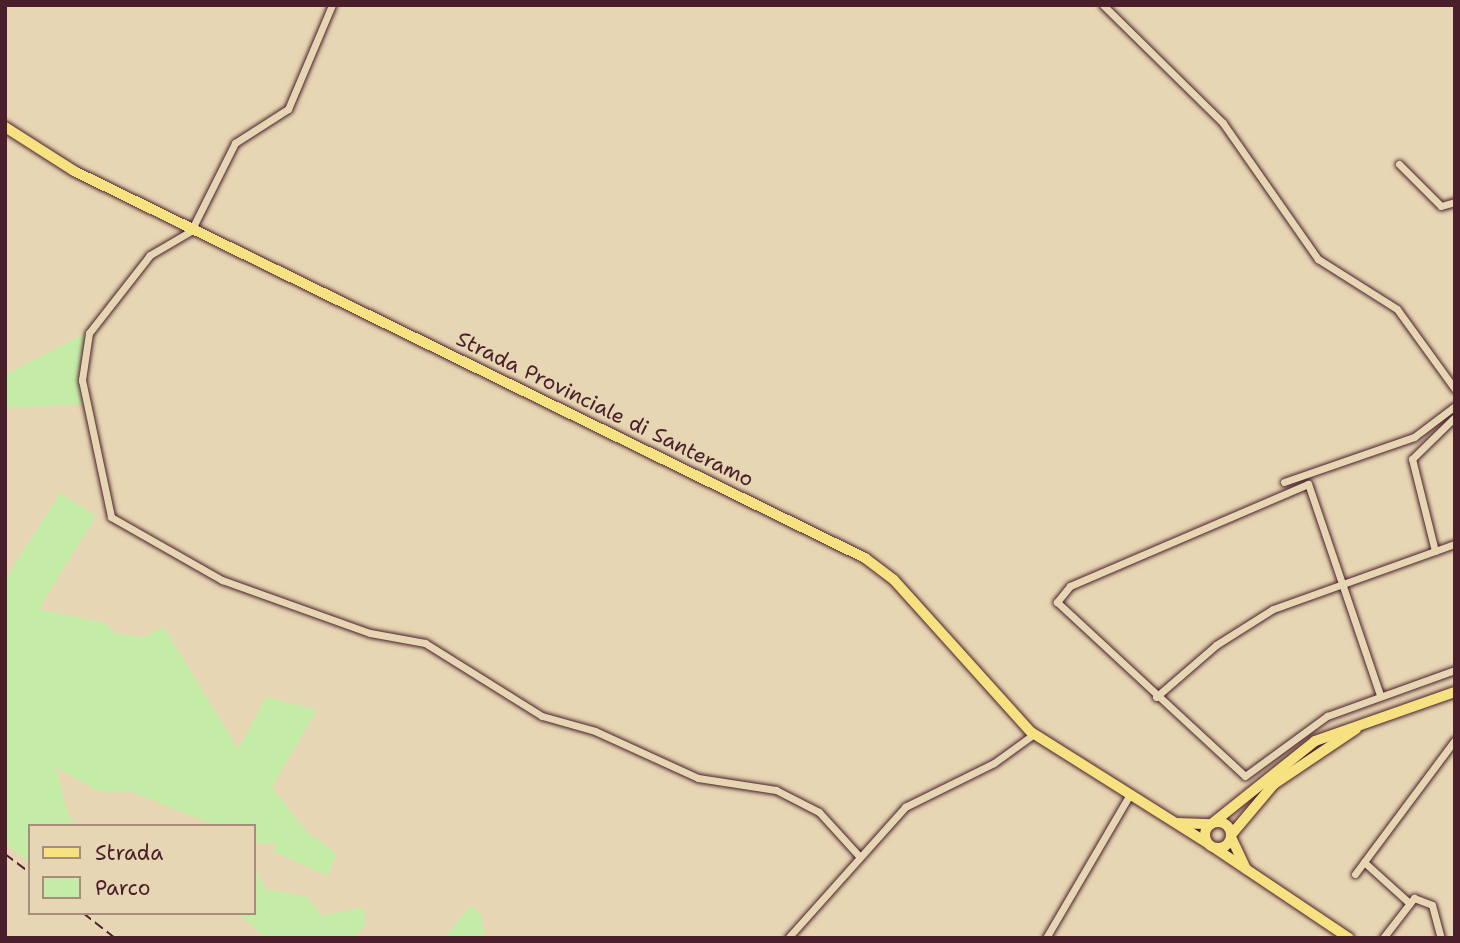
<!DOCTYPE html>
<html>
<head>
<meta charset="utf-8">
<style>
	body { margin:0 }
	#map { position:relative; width:1460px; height:943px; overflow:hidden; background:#e7d6b3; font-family:"Shantell Sans",sans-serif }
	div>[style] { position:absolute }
	.green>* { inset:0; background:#c4eca7 }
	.roads { filter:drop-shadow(0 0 2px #4a1f2b) drop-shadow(0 0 2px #4a1f2b) }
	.minor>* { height:7px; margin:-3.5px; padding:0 3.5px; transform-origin:3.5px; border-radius:3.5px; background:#e7d6b3 }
	.major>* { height:10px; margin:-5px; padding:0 5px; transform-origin:5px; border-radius:5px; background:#f7e281 }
	.major>.ring { margin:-5px; padding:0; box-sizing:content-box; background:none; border:10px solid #f7e281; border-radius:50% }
	.rail>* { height:2px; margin-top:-1px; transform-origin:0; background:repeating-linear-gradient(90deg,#4a1f2b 0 10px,transparent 0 15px) }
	span { translate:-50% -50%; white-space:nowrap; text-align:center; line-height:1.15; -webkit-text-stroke:5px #e7d6b3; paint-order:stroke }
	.street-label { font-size:21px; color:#4a1f2b }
	.frame { position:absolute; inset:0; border:7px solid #4a1f2b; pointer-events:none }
	.legend { position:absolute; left:28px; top:824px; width:228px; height:91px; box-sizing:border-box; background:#e7d6b3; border:2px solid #a88d7d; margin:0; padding:9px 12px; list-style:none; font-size:21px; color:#4a1f2b }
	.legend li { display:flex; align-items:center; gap:14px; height:35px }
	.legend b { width:35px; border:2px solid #a88d7d }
</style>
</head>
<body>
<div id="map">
	<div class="green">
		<i style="clip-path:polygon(86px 333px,78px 373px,84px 404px,5px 408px,5px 375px)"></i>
		<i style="clip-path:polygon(60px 493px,96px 516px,39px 609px,105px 623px,115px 633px,143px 637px,164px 627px,238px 749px,266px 697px,317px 710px,272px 787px,307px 832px,337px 854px,328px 876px,274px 852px,276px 844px,254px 843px,254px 826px,217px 826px,132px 792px,99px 792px,56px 767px,69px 817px,77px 826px,30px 826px,30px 862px,5px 844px,5px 580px)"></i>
		<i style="clip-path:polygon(254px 865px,265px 889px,306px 896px,322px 916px,363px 907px,366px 925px,353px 938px,263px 936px,237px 913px,254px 913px)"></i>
		<i style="clip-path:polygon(471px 905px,481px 915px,485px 938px,444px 938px)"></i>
	</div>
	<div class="roads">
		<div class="minor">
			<i style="left:332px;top:5px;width:113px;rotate:112.9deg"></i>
			<i style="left:288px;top:109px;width:63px;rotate:147.3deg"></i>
			<i style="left:235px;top:143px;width:98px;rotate:116.6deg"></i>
			<i style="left:191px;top:231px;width:48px;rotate:149.7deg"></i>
			<i style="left:150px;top:255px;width:99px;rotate:128deg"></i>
			<i style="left:89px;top:333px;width:48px;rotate:98.5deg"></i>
			<i style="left:82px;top:380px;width:140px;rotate:78deg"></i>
			<i style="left:111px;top:517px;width:128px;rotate:29.6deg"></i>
			<i style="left:222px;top:580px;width:157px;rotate:19.7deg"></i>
			<i style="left:370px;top:633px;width:56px;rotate:10.3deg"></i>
			<i style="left:425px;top:643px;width:138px;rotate:32deg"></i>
			<i style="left:542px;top:716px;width:55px;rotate:15.8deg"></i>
			<i style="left:595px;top:731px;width:113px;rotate:24.5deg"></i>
			<i style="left:698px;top:778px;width:79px;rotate:8.7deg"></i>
			<i style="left:776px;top:790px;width:48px;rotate:27.1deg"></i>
			<i style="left:819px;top:812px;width:59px;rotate:47.7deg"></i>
			<i style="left:1103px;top:5px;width:168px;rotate:44.5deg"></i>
			<i style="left:1223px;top:123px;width:166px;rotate:55.1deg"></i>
			<i style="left:1318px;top:259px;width:93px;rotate:32.3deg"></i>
			<i style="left:1397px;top:309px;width:99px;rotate:54.1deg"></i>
			<i style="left:1399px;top:164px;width:59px;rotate:45deg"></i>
			<i style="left:1441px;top:206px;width:15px;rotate:-16deg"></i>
			<i style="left:1284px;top:482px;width:138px;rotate:-19.1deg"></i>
			<i style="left:1414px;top:437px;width:51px;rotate:-37.1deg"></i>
			<i style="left:1435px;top:551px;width:95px;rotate:-104deg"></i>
			<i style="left:1412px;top:459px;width:60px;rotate:-44.3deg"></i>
			<i style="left:1380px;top:695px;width:223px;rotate:-108.8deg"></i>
			<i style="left:1308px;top:484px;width:259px;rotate:156.8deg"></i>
			<i style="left:1070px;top:586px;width:21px;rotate:129deg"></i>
			<i style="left:1057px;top:602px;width:256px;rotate:42.8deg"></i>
			<i style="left:1245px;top:776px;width:102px;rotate:-36.2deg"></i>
			<i style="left:1327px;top:716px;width:136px;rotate:-19.8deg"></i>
			<i style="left:1156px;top:697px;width:79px;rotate:-40.9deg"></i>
			<i style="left:1216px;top:645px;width:67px;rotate:-32.3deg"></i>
			<i style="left:1273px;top:609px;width:193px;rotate:-19.7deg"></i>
			<i style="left:1364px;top:862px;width:58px;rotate:42.2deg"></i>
			<i style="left:1355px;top:874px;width:167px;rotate:-53.3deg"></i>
			<i style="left:788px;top:938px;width:176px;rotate:-48.2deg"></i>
			<i style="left:905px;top:807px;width:99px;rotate:-26.3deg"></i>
			<i style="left:994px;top:763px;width:49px;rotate:-35.9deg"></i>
			<i style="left:1046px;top:938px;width:164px;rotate:-59.7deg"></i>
			<i style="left:1383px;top:938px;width:51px;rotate:-52.2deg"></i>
			<i style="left:1414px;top:898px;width:19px;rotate:21deg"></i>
			<i style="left:1432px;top:905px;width:34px;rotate:75deg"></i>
		</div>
		<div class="major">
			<i style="left:5px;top:127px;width:82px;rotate:32.5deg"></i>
			<i style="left:74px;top:171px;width:881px;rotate:26.07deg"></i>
			<i style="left:865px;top:558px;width:36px;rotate:37deg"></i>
			<i style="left:894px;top:580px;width:205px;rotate:48deg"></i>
			<i style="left:1031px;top:732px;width:208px;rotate:32.2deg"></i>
			<i class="ring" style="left:1205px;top:822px;width:16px;height:16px"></i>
			<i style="left:1214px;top:822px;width:129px;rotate:-38.7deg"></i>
			<i style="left:1315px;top:741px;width:148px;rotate:-19.3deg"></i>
			<i style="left:1177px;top:823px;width:34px;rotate:2deg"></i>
			<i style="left:1231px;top:835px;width:67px;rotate:-49.9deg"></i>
			<i style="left:1274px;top:784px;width:99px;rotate:-33.9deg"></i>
			<i style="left:1231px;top:837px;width:35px;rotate:65deg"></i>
			<i style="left:1216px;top:849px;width:160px;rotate:33.8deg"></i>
		</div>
	</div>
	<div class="rail">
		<i style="left:5px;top:854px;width:31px;rotate:37deg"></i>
		<i style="left:83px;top:913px;width:41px;rotate:38deg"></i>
	</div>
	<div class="street-label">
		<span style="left:605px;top:409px;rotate:26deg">Strada Provinciale di Santeramo</span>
	</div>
	<div class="frame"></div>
	<ul class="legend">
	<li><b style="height:9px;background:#f7e281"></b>Strada</li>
	<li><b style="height:19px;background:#c4eca7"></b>Parco</li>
	</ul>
</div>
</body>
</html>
